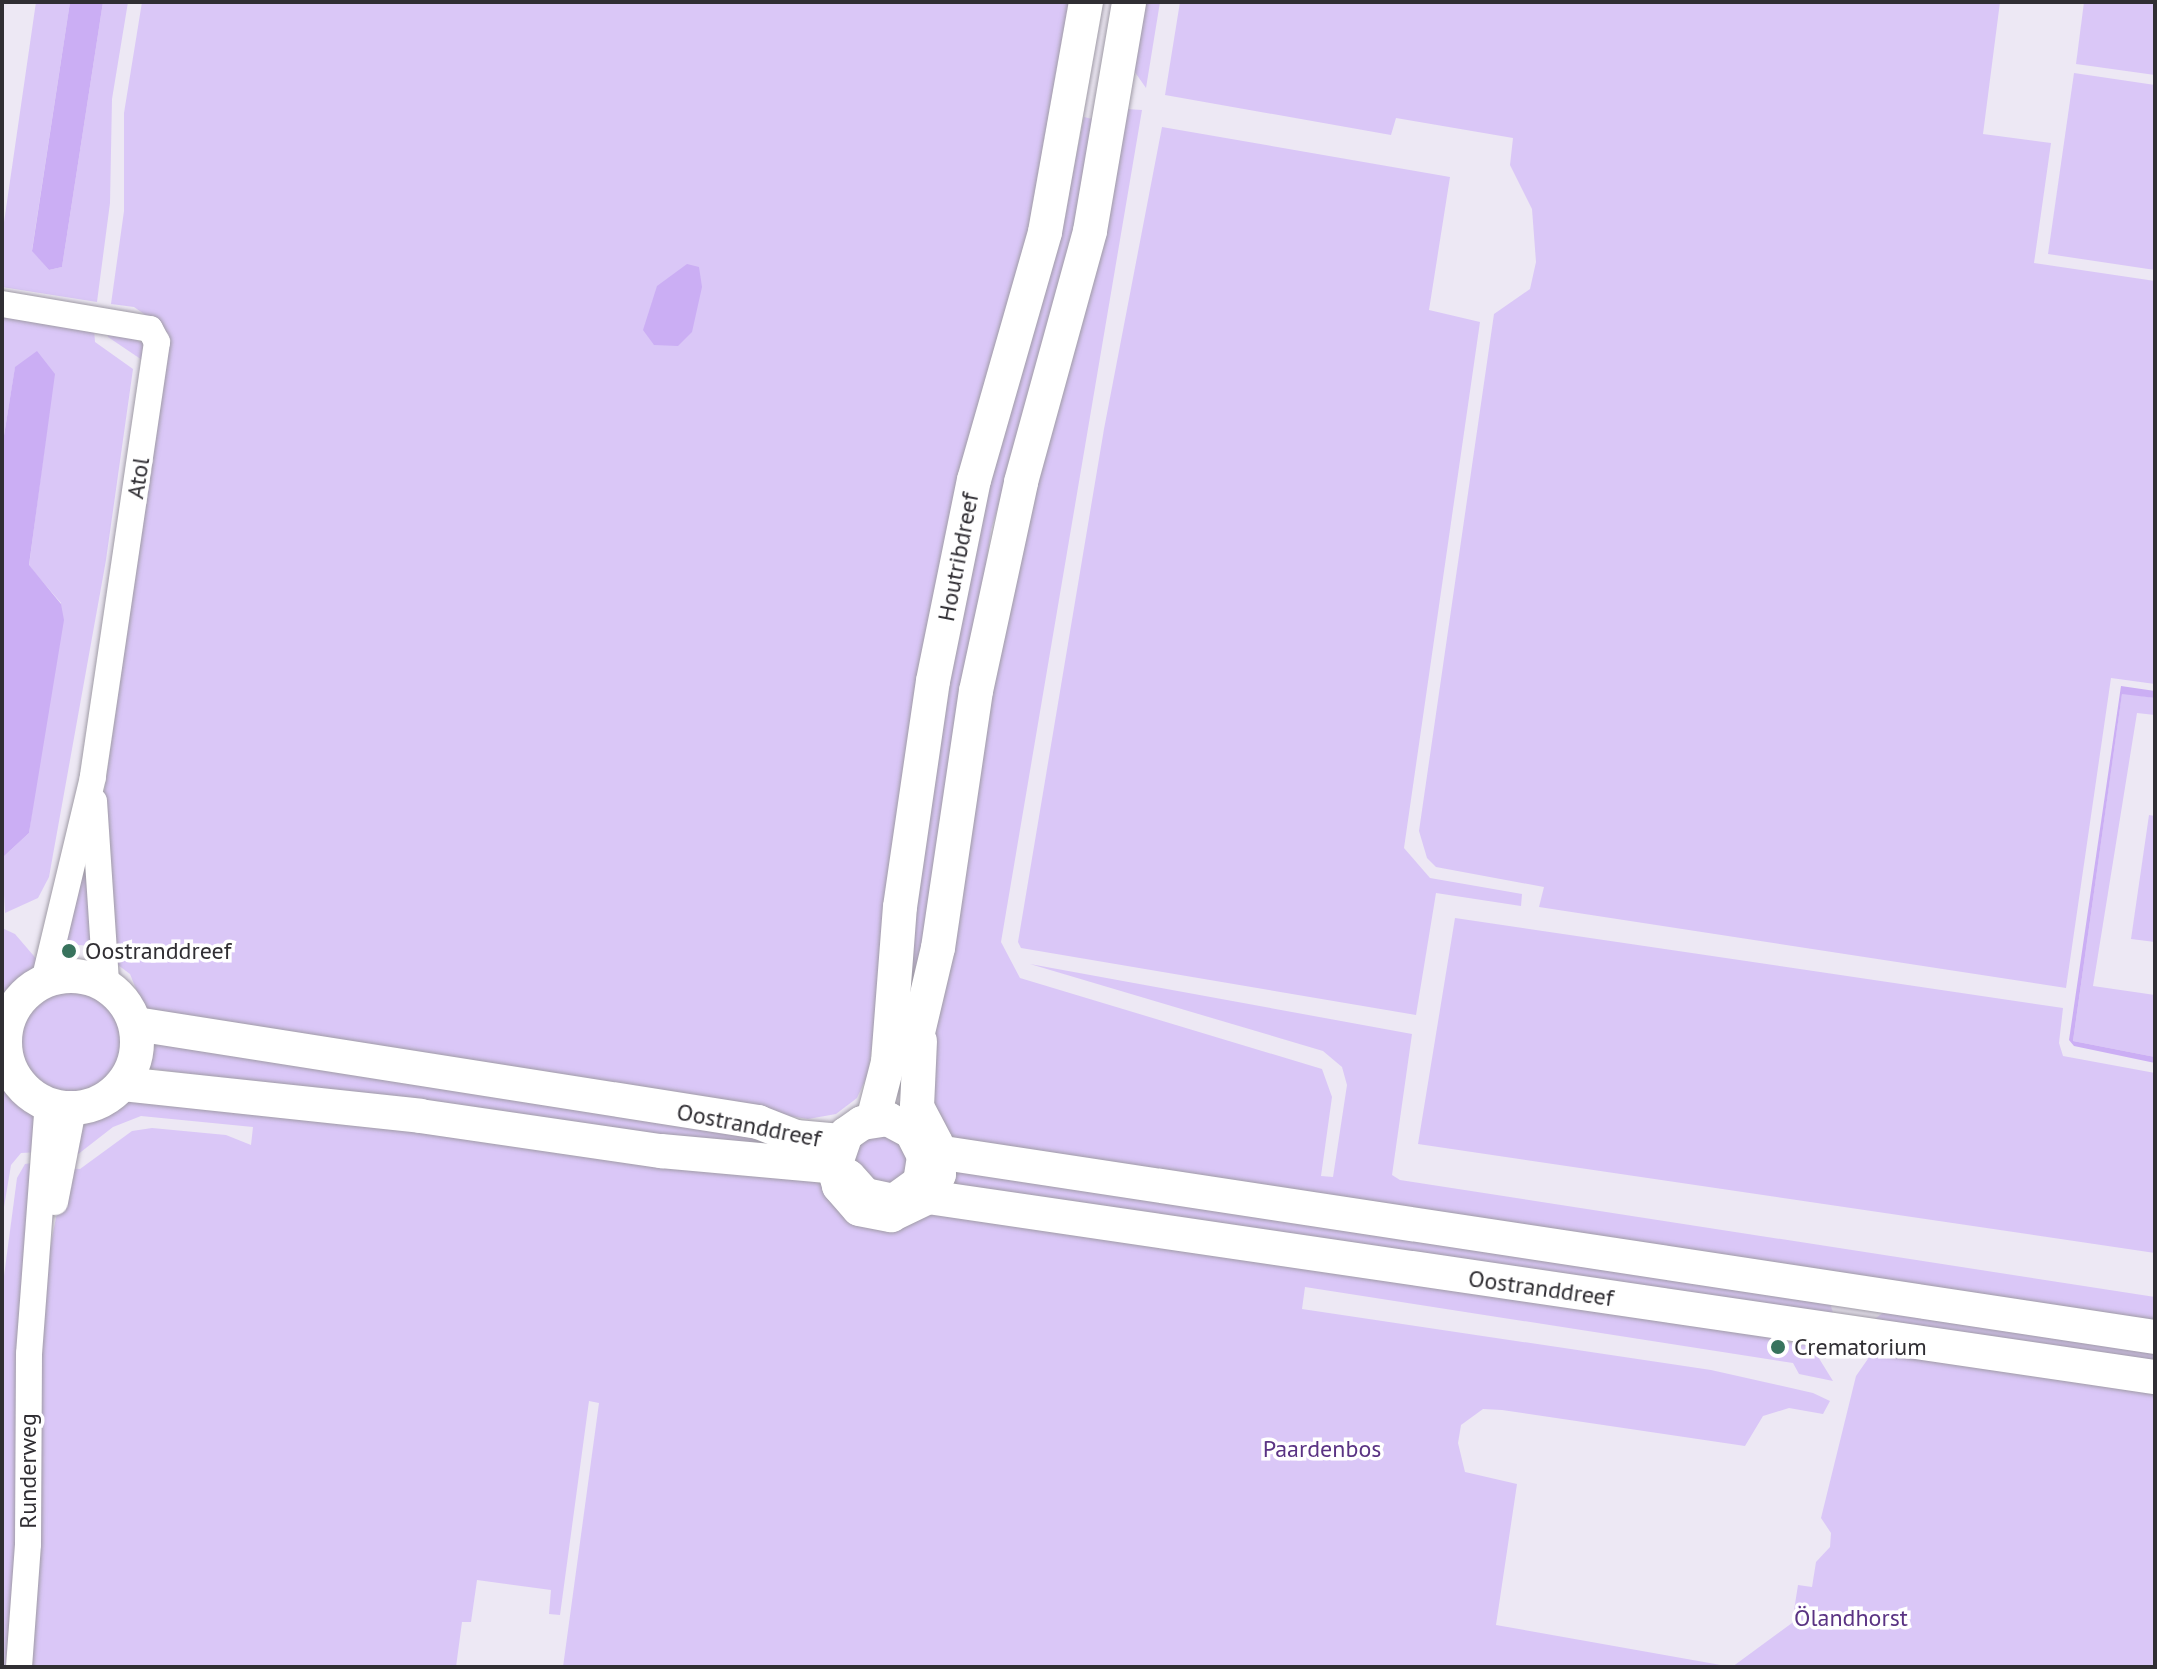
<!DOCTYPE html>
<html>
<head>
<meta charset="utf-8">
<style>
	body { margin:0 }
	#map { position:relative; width:2157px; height:1669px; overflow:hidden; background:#ede8f4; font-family:"PT Sans",sans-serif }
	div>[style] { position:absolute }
	.green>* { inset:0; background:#dac7f7 }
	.round { border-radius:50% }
	.water>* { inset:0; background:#cbaef4 }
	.roads { filter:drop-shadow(0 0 2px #9f9ba5) drop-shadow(0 0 2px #9f9ba5) }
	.minor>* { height:26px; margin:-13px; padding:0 13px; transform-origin:13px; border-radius:13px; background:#fff }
	.major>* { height:34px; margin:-17px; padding:0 17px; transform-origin:17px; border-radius:17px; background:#fff }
	.major>.ring { margin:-17px; padding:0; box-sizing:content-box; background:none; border:34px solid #fff; border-radius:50% }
	.dots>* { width:22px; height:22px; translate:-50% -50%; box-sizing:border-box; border:4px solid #fff; border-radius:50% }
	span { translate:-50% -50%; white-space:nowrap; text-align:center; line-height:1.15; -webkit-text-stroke:7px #fff; paint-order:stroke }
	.street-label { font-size:24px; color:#302e33 }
	.poi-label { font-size:24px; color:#302e33 }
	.left { translate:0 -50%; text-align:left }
	.park-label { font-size:24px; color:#5a3383 }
	.frame { position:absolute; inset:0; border:4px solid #302e33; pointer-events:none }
</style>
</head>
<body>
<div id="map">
	<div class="green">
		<i style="clip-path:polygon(36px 2px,70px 2px,32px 250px,49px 270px,62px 267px,103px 2px,128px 2px,112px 99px,110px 203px,97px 302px,2px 287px,2px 236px)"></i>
		<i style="clip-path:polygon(142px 2px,1074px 2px,1040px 194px,932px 617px,868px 1074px,857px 1098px,836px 1114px,808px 1119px,146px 1014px,130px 974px,114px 962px,104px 794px,168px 342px,154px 321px,134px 307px,111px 304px,124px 211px,124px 113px)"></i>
		<i style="clip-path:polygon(1143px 2px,1160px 2px,1146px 88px,1132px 68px)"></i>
		<i style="clip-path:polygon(1180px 2px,2000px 2px,1983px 134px,2051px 143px,2034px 263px,2155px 281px,2155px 684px,2111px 678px,2066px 988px,1539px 907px,1544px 887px,1436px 867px,1427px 858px,1419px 831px,1494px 314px,1530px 289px,1536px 262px,1532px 209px,1510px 165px,1513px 138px,1396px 118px,1391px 135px,1165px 95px)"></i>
		<i style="clip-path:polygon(2084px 2px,2155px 2px,2155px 75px,2076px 64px)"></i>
		<i style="clip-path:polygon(2074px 73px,2155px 85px,2155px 270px,2048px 254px)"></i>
		<i style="clip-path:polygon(1127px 109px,1142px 110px,1001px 942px,1020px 978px,1322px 1069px,1332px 1097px,1321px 1176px,1333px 1177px,1347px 1085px,1342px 1067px,1323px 1051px,1030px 964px,1412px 1034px,1392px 1175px,1400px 1180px,2155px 1297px,2155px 1332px,947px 1142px,924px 1096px,1004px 607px)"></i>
		<i style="clip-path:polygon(1084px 117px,1101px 121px,1073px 257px,991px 530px,935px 916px,898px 1095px,888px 1094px,969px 558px,1058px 245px)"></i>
		<i style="clip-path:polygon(1162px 127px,1450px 177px,1429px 310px,1480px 322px,1404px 848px,1430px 878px,1522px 894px,1521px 906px,1436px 893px,1416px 1015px,1021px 948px,1018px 942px,1104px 429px)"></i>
		<i style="clip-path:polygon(2px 316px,94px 328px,95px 342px,133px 369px,106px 560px,49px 877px,38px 898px,5px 913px,2px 858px,29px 833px,61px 603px,29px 566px,54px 374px,15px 368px,2px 448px)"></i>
		<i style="clip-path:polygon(109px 329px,143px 343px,148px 364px,108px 337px)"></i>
		<i style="clip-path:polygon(2122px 693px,2155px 698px,2155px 715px,2137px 713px,2093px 986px,2155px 995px,2155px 1057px,2073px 1041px)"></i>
		<i style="clip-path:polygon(2149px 815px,2155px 816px,2155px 942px,2131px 939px)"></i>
		<i style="clip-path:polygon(83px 847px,99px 947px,59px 943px)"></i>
		<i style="clip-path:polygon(1455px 918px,2063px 1008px,2059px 1043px,2063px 1056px,2155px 1073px,2155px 1253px,1418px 1144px)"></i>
		<i style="clip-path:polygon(2px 928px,15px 934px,39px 962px,10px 992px,2px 992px)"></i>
		<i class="round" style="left:21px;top:992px;width:100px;height:100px"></i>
		<i style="clip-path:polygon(151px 1043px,734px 1128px,822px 1159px,146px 1068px)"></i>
		<i style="clip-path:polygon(2px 1080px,38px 1121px,40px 1152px,21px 1153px,11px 1165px,2px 1219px)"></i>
		<i style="clip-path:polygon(131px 1094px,811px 1181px,923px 1210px,1660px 1313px,1812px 1347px,1833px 1381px,1799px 1374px,1793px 1363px,1305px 1287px,1302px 1309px,1711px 1370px,1813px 1393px,1830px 1401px,1823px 1414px,1789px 1408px,1763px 1416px,1745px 1446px,1502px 1410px,1483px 1409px,1461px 1425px,1458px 1443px,1465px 1472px,1517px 1484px,1496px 1625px,1732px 1667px,1792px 1623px,1798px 1585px,1812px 1587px,1816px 1562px,1830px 1547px,1831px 1533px,1821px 1518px,1856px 1376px,1872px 1353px,1882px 1350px,2155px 1390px,2155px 1667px,563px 1667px,599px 1403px,589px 1401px,560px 1615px,549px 1614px,551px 1590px,477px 1580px,471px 1622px,462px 1622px,456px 1667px,25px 1667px,35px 1386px,46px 1268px,66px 1168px,80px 1169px,132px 1131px,152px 1128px,226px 1135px,251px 1145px,253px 1127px,141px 1116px,113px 1127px,77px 1155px,76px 1127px)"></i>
		<i style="clip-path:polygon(885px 1133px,909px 1152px,905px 1180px,878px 1186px,848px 1158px,859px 1139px)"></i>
		<i style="clip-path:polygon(39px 1162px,18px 1522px,7px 1667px,2px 1667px,2px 1291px,17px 1178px,25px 1164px)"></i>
		<i style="clip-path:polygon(949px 1170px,1829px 1300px,1835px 1319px,944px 1191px)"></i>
		<i style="clip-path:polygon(1884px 1312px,2155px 1349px,2155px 1364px,1868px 1324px)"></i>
	</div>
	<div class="water">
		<i style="clip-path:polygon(70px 2px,103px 2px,62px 267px,49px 270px,32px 251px)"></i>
		<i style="clip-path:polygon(687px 264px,699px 267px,702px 287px,692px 332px,678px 346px,654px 345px,643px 330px,657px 286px)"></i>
		<i style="clip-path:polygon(37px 351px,55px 374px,29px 565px,61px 604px,64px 620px,29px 833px,2px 858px,2px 448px,15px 367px)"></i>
		<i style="clip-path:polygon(2121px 686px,2155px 691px,2155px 698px,2122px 694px,2073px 1041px,2155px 1057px,2155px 1063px,2074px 1046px,2069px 1040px)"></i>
	</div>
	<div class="roads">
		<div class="minor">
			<i style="left:2px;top:304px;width:150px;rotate:9.6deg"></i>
			<i style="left:150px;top:329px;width:15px;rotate:62deg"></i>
			<i style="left:157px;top:342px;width:440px;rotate:98.4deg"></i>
			<i style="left:93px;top:777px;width:210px;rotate:103.5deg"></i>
			<i style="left:94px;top:801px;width:183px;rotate:86.2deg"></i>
			<i style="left:55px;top:1202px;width:95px;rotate:-79deg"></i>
			<i style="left:19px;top:1667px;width:123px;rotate:-85.8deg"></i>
			<i style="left:28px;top:1544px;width:190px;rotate:-89.7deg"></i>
			<i style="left:29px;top:1354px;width:251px;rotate:-85.7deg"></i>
		</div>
		<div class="major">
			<i class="ring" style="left:5px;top:976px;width:98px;height:98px"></i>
			<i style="left:136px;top:1024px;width:630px;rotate:8.95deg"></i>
			<i style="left:758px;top:1122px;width:41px;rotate:21.5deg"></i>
			<i style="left:796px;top:1137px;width:45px;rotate:5.1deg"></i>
			<i style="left:911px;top:1062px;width:117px;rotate:-76.7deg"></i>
			<i style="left:938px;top:948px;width:260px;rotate:-81.6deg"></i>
			<i style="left:976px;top:691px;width:214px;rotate:-77.8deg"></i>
			<i style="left:1021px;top:482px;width:260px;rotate:-74.6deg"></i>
			<i style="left:1090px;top:231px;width:232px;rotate:-80.3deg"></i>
			<i style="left:123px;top:1084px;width:299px;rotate:6.1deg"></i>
			<i style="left:420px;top:1116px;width:244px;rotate:8.3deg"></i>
			<i style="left:661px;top:1151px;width:167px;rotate:5.2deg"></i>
			<i style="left:827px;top:1166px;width:7px;rotate:16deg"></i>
			<i style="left:834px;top:1168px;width:8px;rotate:30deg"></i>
			<i style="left:841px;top:1172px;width:9px;rotate:32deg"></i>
			<i style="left:849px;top:1177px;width:24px;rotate:48deg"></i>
			<i style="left:865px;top:1195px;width:30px;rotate:12deg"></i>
			<i style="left:894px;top:1201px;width:32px;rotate:-36deg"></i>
			<i style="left:920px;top:1182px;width:26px;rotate:-81deg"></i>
			<i style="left:924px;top:1156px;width:27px;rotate:-117deg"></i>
			<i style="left:912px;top:1132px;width:27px;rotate:-152deg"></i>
			<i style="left:888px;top:1119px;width:26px;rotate:171deg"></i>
			<i style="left:862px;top:1123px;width:19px;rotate:145deg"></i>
			<i style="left:846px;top:1134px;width:36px;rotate:109deg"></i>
			<i style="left:834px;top:1168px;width:19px;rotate:74deg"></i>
			<i style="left:839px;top:1186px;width:30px;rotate:49deg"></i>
			<i style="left:859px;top:1209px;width:33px;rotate:11deg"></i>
			<i style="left:891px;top:1215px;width:41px;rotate:-25.9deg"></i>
			<i style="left:928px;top:1197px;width:25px;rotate:-64deg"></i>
			<i style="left:939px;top:1174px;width:31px;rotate:-96deg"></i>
			<i style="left:936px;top:1143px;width:41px;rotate:-117.8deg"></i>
			<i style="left:917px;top:1107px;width:66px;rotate:-87.4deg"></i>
			<i style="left:873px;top:1120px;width:60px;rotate:-75.5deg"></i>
			<i style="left:888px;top:1062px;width:155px;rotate:-85.6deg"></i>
			<i style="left:900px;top:907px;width:228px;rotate:-81.7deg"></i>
			<i style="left:933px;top:681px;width:205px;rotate:-78.5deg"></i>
			<i style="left:974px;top:480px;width:258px;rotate:-74deg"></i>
			<i style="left:1045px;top:232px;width:234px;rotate:-79.9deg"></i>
			<i style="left:924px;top:1150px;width:1245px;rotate:8.64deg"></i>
			<i style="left:928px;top:1197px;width:1240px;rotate:8.35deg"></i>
		</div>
	</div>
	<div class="dots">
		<i style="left:69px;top:951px;background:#38735d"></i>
		<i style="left:1778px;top:1347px;background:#38735d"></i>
	</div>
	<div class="street-label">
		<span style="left:138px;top:478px;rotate:-81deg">Atol</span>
		<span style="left:958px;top:557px;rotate:-79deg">Houtribdreef</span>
		<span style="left:749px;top:1125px;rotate:11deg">Oostranddreef</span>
		<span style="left:1541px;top:1288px;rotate:8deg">Oostranddreef</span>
		<span style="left:28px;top:1471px;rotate:-90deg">Runderweg</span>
	</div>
	<div class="poi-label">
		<span class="left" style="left:85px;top:951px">Oostranddreef</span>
		<span class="left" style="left:1794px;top:1347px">Crematorium</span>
	</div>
	<div class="park-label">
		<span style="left:1322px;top:1449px">Paardenbos</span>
		<span style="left:1851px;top:1618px">Ölandhorst</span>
	</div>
	<div class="frame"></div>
</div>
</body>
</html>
